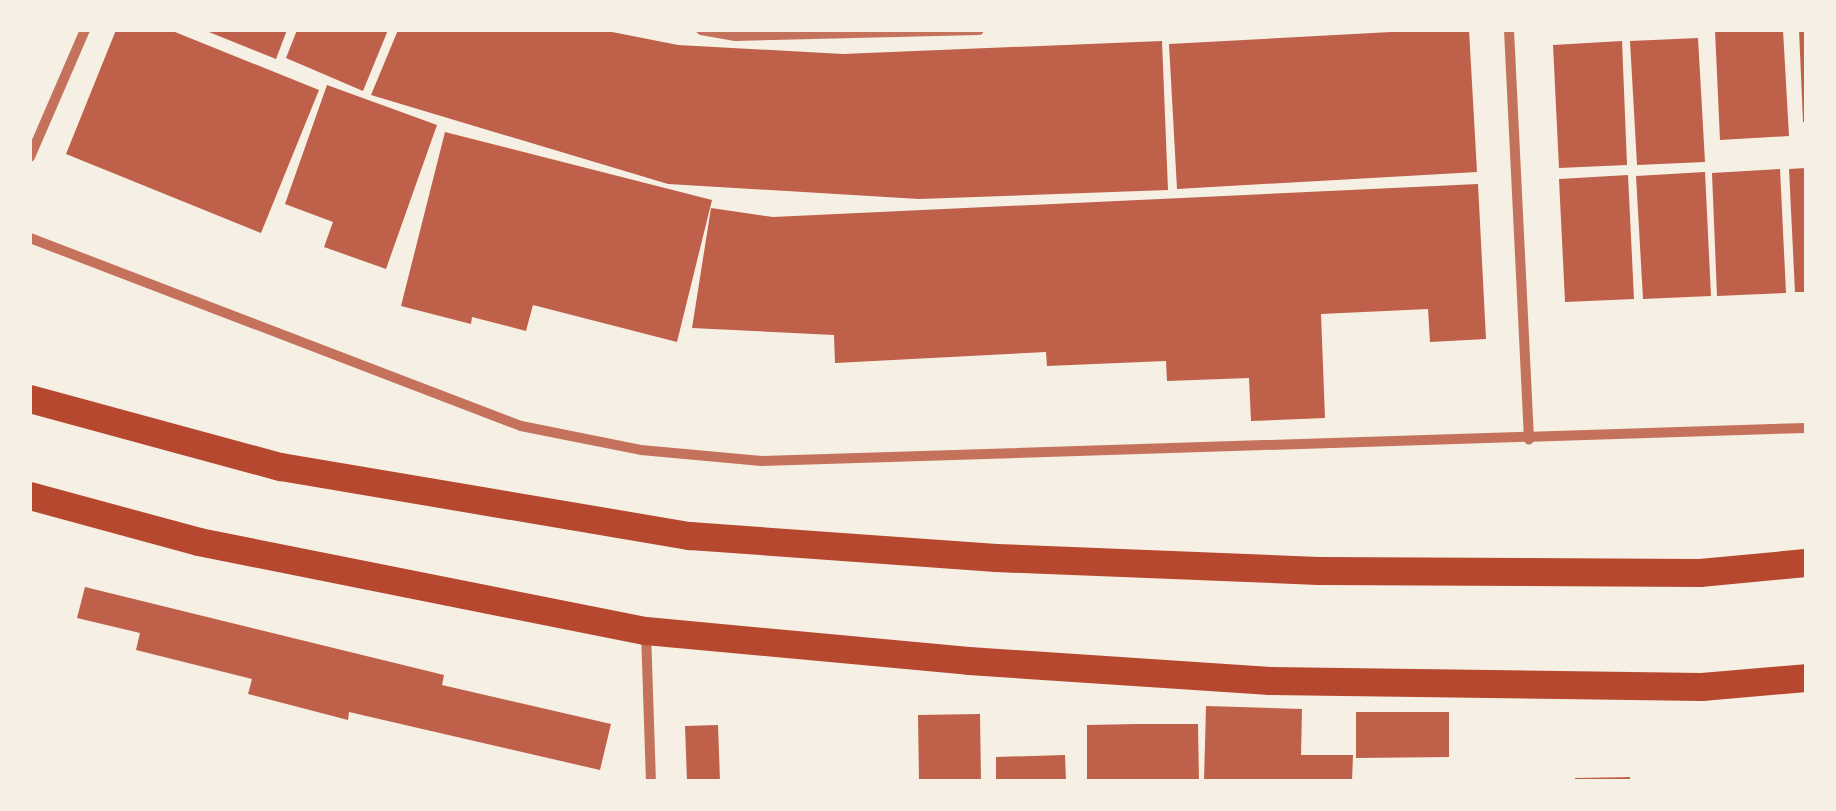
<!DOCTYPE html>
<html>
<head>
<meta charset="utf-8">
<style>
	body { margin:0 }
	#map { position:relative; width:1836px; height:811px; overflow:hidden; background:#f6efe4; font-family:Quicksand,sans-serif }
	div>[style] { position:absolute }
	.building>* { inset:0; background:#bf614a }
	.minor>* { height:10px; margin:-5px; padding:0 5px; transform-origin:5px; border-radius:5px; background:#c5725c }
	.trunk>* { height:28px; margin:-14px; padding:0 14px; transform-origin:14px; border-radius:14px; background:#b5482f }
	span { translate:-50% -50%; white-space:nowrap; text-align:center; line-height:1.15; -webkit-text-stroke:10px #f6efe4; paint-order:stroke }
	.frame { position:absolute; inset:0; border:32px solid #f6efe4; pointer-events:none }
</style>
</head>
<body>
<div id="map">
	<div class="building">
		<i style="clip-path:polygon(116px 30px,170px 30px,319px 90px,261px 233px,66px 154px)"></i>
		<i style="clip-path:polygon(204px 30px,287px 30px,276px 59px)"></i>
		<i style="clip-path:polygon(297px 30px,388px 30px,363px 91px,286px 58px)"></i>
		<i style="clip-path:polygon(398px 30px,602px 30px,678px 45px,843px 54px,1162px 41px,1168px 190px,919px 199px,668px 184px,371px 95px)"></i>
		<i style="clip-path:polygon(1428px 30px,1469px 30px,1477px 172px,1177px 189px,1169px 44px)"></i>
		<i style="clip-path:polygon(1715px 30px,1783px 30px,1789px 136px,1720px 140px)"></i>
		<i style="clip-path:polygon(1799px 30px,1806px 30px,1806px 122px,1803px 122px)"></i>
		<i style="clip-path:polygon(1698px 38px,1705px 162px,1637px 165px,1630px 41px)"></i>
		<i style="clip-path:polygon(1622px 41px,1627px 165px,1559px 168px,1553px 45px)"></i>
		<i style="clip-path:polygon(327px 85px,437px 125px,386px 269px,324px 247px,333px 222px,285px 204px)"></i>
		<i style="clip-path:polygon(445px 132px,712px 200px,677px 342px,533px 305px,526px 331px,472px 317px,471px 324px,401px 306px)"></i>
		<i style="clip-path:polygon(1806px 168px,1806px 292px,1795px 292px,1789px 169px)"></i>
		<i style="clip-path:polygon(1780px 169px,1786px 293px,1717px 296px,1712px 173px)"></i>
		<i style="clip-path:polygon(1705px 172px,1711px 296px,1643px 299px,1636px 176px)"></i>
		<i style="clip-path:polygon(1628px 175px,1634px 299px,1565px 302px,1559px 179px)"></i>
		<i style="clip-path:polygon(1478px 184px,1486px 339px,1430px 342px,1428px 309px,1321px 314px,1325px 418px,1251px 421px,1249px 378px,1167px 381px,1166px 361px,1047px 366px,1046px 352px,835px 363px,834px 335px,692px 328px,711px 208px,773px 217px)"></i>
		<i style="clip-path:polygon(85px 587px,444px 675px,442px 685px,611px 724px,600px 770px,349px 712px,348px 720px,248px 694px,252px 679px,136px 650px,140px 633px,77px 618px)"></i>
		<i style="clip-path:polygon(1206px 706px,1302px 709px,1301px 755px,1353px 755px,1352px 781px,1204px 781px)"></i>
		<i style="clip-path:polygon(1356px 712px,1449px 712px,1449px 757px,1356px 758px)"></i>
		<i style="clip-path:polygon(980px 714px,981px 781px,919px 781px,918px 715px)"></i>
		<i style="clip-path:polygon(1138px 724px,1198px 724px,1199px 781px,1087px 781px,1087px 725px)"></i>
		<i style="clip-path:polygon(718px 725px,720px 781px,687px 781px,685px 726px)"></i>
		<i style="clip-path:polygon(1065px 755px,1066px 781px,996px 781px,996px 757px)"></i>
		<i style="clip-path:polygon(1630px 777px,1630px 781px,1575px 781px,1575px 778px)"></i>
	</div>
	<div class="minor">
		<i style="left:701px;top:30px;width:35px;rotate:10deg"></i>
		<i style="left:735px;top:36px;width:244px;rotate:-1.4deg"></i>
		<i style="left:1509px;top:30px;width:410px;rotate:87.2deg"></i>
		<i style="left:30px;top:157px;width:138px;rotate:-66.6deg"></i>
		<i style="left:30px;top:238px;width:526px;rotate:20.95deg"></i>
		<i style="left:521px;top:426px;width:122px;rotate:11.3deg"></i>
		<i style="left:641px;top:450px;width:121px;rotate:5.2deg"></i>
		<i style="left:761px;top:461px;width:1046px;rotate:-1.81deg"></i>
		<i style="left:646px;top:632px;width:149px;rotate:88.1deg"></i>
	</div>
	<div class="trunk">
		<i style="left:30px;top:399px;width:260px;rotate:15.2deg"></i>
		<i style="left:281px;top:467px;width:415px;rotate:9.6deg"></i>
		<i style="left:690px;top:536px;width:307px;rotate:4.1deg"></i>
		<i style="left:996px;top:558px;width:323px;rotate:2.3deg"></i>
		<i style="left:1319px;top:571px;width:381px;rotate:0.3deg"></i>
		<i style="left:1700px;top:573px;width:106px;rotate:-5.4deg"></i>
		<i style="left:30px;top:496px;width:175px;rotate:15.2deg"></i>
		<i style="left:199px;top:542px;width:456px;rotate:11.3deg"></i>
		<i style="left:646px;top:631px;width:324px;rotate:5.3deg"></i>
		<i style="left:969px;top:661px;width:302px;rotate:3.8deg"></i>
		<i style="left:1270px;top:681px;width:432px;rotate:0.8deg"></i>
		<i style="left:1702px;top:687px;width:104px;rotate:-4.9deg"></i>
	</div>
	<div class="frame"></div>
</div>
</body>
</html>
